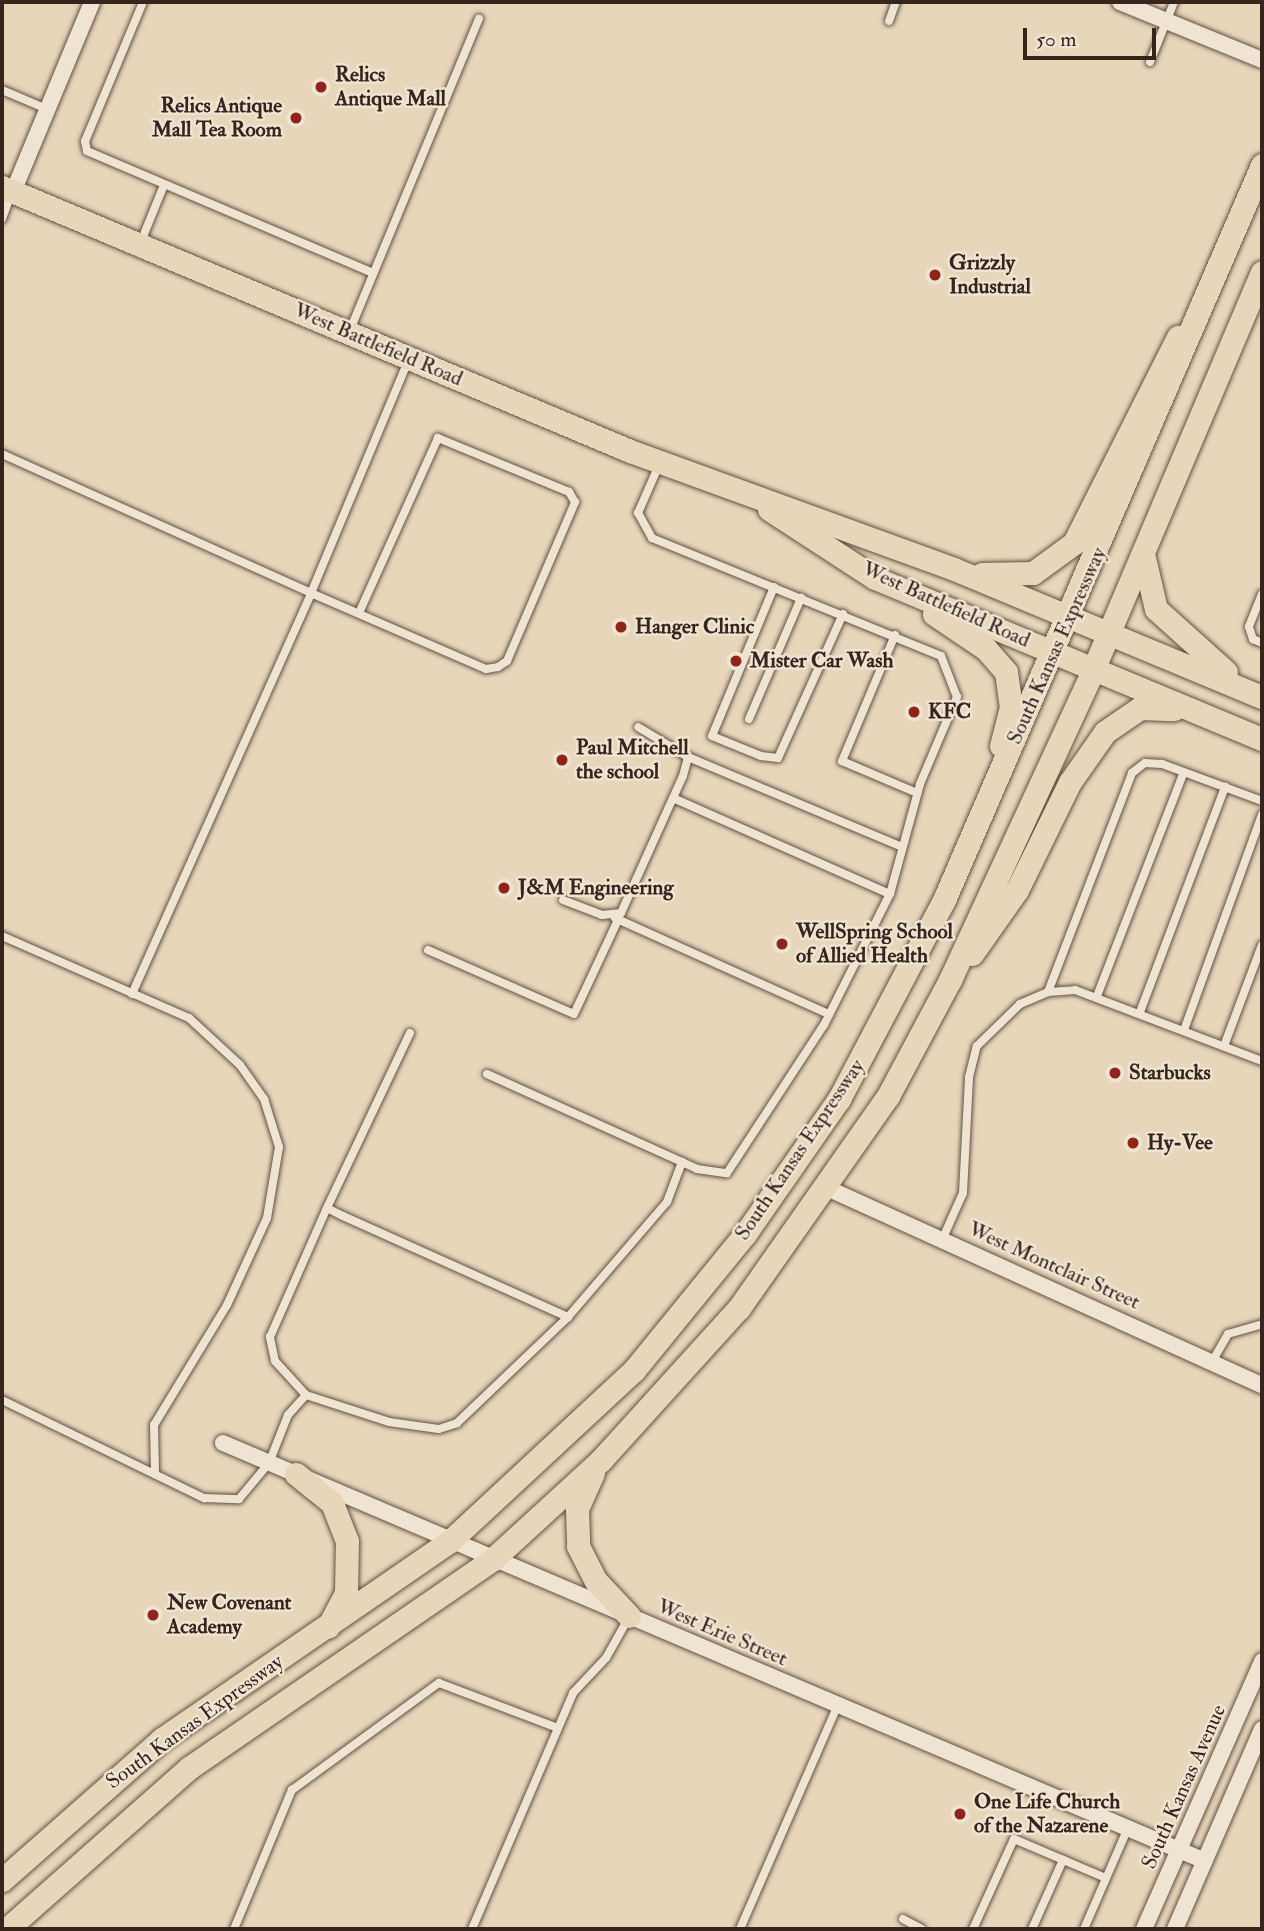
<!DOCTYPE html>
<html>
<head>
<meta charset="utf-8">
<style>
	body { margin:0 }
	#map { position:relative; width:1264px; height:1931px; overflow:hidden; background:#e7d6b9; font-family:"IM FELL Double Pica",serif }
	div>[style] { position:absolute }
	.roads { filter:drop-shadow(0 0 2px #625044) drop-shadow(0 0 2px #625044) }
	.lane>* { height:8px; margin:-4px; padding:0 4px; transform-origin:4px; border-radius:4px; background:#efe4d2 }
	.street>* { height:16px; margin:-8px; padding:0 8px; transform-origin:8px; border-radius:8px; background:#efe4d2 }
	.primary>* { height:23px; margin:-11.5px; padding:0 11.5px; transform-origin:11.5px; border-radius:11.5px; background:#e7d6b9 }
	.dots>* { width:19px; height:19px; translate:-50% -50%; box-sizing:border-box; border:4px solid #efe4d2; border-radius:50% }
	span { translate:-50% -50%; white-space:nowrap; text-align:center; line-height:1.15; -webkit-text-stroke:5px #efe4d2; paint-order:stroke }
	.poi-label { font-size:21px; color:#36241d; font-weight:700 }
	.left { translate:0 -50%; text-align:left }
	.right { translate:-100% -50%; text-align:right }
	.street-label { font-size:21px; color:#36241d }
	.frame { position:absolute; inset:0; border:4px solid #36241d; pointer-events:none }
	.scale { position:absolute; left:1023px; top:28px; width:133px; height:32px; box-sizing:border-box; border:4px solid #36241d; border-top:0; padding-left:9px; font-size:21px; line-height:24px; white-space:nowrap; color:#36241d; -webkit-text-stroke:5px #efe4d2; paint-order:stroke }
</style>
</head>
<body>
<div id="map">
	<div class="roads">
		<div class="lane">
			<i style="left:143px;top:2px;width:151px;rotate:112.6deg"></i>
			<i style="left:85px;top:141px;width:10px;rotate:79deg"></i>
			<i style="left:87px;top:151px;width:311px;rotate:23.1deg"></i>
			<i style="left:889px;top:21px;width:20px;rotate:-70deg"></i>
			<i style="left:1150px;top:62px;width:65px;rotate:-68.2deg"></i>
			<i style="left:2px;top:90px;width:49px;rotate:22.9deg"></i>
			<i style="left:2px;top:219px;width:29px;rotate:-70deg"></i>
			<i style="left:140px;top:244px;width:64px;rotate:-67.9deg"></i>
			<i style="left:350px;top:330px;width:337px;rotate:-67.5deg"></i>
			<i style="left:2px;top:454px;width:339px;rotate:24.2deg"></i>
			<i style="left:311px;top:593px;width:251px;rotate:-67.3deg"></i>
			<i style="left:774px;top:587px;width:161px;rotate:112.6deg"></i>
			<i style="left:712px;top:736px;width:53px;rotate:22.2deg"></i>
			<i style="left:761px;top:756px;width:17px;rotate:7deg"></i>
			<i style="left:778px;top:758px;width:158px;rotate:-65.7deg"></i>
			<i style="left:1262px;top:594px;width:35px;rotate:112deg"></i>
			<i style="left:1249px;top:627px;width:13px;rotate:72deg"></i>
			<i style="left:1253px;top:639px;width:10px;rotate:24deg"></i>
			<i style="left:895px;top:635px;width:137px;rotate:112.8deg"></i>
			<i style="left:842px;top:761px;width:82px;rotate:23.1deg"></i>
			<i style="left:749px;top:719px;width:132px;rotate:-66.7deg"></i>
			<i style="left:688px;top:757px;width:232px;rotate:22.8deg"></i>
			<i style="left:673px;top:798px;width:237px;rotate:23.9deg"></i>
			<i style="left:563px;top:900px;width:42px;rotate:21deg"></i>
			<i style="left:602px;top:915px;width:19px;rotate:-6deg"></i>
			<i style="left:621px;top:913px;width:150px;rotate:-65.7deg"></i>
			<i style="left:683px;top:776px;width:20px;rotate:-75deg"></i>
			<i style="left:688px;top:757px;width:58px;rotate:-149deg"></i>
			<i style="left:615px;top:918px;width:235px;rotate:24.2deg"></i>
			<i style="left:2px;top:936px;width:204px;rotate:23.7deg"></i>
			<i style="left:189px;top:1018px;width:69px;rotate:42.7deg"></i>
			<i style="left:240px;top:1065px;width:42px;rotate:54.8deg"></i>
			<i style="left:264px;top:1099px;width:50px;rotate:72.6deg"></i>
			<i style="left:279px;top:1147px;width:72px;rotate:99.6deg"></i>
			<i style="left:267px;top:1218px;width:96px;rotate:114.7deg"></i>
			<i style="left:227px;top:1305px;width:140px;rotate:121.3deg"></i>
			<i style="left:154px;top:1425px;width:49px;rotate:88.8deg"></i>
			<i style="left:428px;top:950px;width:159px;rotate:23.7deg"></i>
			<i style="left:574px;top:1014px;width:104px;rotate:-64.9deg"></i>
			<i style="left:1048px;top:992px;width:235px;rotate:-69deg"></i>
			<i style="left:1132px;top:773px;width:16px;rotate:-38deg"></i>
			<i style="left:1145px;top:763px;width:17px;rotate:3deg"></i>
			<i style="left:1162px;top:764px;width:107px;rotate:20.3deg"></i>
			<i style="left:132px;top:994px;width:439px;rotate:-65.9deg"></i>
			<i style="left:311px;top:593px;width:191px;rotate:23.5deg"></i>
			<i style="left:486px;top:669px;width:12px;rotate:-9deg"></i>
			<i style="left:498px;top:667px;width:11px;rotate:-34deg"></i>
			<i style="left:507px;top:661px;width:173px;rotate:-66.8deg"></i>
			<i style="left:575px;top:502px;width:12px;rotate:-121deg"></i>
			<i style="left:569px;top:492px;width:142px;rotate:-157.6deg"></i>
			<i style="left:438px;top:438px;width:192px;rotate:114.3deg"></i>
			<i style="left:1097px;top:996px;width:240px;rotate:-68.8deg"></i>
			<i style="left:1140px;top:1012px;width:241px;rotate:-69.3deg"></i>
			<i style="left:1184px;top:1030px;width:229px;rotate:-70.1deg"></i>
			<i style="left:410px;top:1033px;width:194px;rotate:115.4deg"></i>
			<i style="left:327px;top:1208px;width:18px;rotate:27deg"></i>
			<i style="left:343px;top:1216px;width:247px;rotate:24.2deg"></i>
			<i style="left:568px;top:1317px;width:152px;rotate:-49.3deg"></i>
			<i style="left:667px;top:1202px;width:43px;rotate:-69.4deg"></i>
			<i style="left:1224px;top:1046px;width:108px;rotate:-69.4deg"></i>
			<i style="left:487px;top:1074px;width:230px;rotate:24.3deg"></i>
			<i style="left:697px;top:1169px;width:30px;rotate:8deg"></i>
			<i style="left:727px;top:1173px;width:177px;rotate:-56.8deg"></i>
			<i style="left:824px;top:1025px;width:147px;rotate:-63.3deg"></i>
			<i style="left:890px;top:894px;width:114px;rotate:-74.7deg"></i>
			<i style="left:920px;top:784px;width:95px;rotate:-67deg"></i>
			<i style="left:957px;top:697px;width:44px;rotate:-111.3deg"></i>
			<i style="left:941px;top:656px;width:312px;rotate:-157.8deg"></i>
			<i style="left:652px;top:538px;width:29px;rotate:-119deg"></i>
			<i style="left:638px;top:513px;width:55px;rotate:-66.3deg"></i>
			<i style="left:942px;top:1240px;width:51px;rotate:-65.9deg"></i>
			<i style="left:963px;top:1193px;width:116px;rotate:-87deg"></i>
			<i style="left:969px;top:1077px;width:32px;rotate:-76deg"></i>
			<i style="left:977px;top:1046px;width:60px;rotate:-44.3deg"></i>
			<i style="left:1020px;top:1004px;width:30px;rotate:-23deg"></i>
			<i style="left:1048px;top:992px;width:27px;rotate:-4deg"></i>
			<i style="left:1075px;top:990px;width:200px;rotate:20.8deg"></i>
			<i style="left:1213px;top:1360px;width:30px;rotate:-60deg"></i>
			<i style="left:1228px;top:1334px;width:35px;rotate:-16deg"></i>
			<i style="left:306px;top:1395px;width:46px;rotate:-132.4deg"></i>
			<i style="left:275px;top:1361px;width:25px;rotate:-102deg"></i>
			<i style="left:270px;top:1337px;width:141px;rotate:-66.2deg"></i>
			<i style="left:2px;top:1400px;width:225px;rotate:25.9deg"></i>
			<i style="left:204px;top:1498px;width:35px;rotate:2deg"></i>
			<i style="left:239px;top:1499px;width:47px;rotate:-50.2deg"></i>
			<i style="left:269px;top:1463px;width:52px;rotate:-68.4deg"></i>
			<i style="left:288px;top:1415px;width:27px;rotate:-48deg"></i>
			<i style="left:306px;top:1395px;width:87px;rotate:18deg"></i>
			<i style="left:389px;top:1422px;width:50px;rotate:8deg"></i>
			<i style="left:439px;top:1429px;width:19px;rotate:-18deg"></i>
			<i style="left:457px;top:1423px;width:153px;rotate:-43.7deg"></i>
			<i style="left:903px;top:1919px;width:21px;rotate:28deg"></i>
			<i style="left:234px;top:1929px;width:151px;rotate:-67.4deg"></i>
			<i style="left:292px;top:1790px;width:182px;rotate:-36.1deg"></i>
			<i style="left:439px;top:1683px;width:127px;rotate:20.7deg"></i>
			<i style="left:472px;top:1929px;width:257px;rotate:-66.8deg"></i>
			<i style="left:573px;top:1693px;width:48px;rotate:-46.7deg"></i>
			<i style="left:606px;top:1658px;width:45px;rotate:-60.6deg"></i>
			<i style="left:740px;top:1929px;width:244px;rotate:-66.4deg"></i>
			<i style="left:973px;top:1929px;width:99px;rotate:-65.5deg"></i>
			<i style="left:1014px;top:1839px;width:100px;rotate:23deg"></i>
			<i style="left:1032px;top:1929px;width:76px;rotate:-65.8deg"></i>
			<i style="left:1084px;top:1929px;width:110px;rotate:-66.5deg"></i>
		</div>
		<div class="street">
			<i style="left:1120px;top:2px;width:153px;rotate:22.2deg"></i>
			<i style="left:13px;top:192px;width:206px;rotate:-67.4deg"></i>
			<i style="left:827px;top:1188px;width:478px;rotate:24.4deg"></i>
			<i style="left:223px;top:1443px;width:1067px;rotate:23.06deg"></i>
			<i style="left:1144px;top:1929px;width:293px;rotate:-66.2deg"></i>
			<i style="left:1175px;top:1929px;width:218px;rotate:-66.5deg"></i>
		</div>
		<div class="primary">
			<i style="left:2px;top:187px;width:681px;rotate:22.8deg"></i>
			<i style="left:630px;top:451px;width:345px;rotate:20deg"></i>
			<i style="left:954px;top:569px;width:334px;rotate:22.6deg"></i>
			<i style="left:769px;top:509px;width:126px;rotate:33.1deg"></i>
			<i style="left:875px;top:578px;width:419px;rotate:22.6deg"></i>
			<i style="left:1144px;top:558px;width:52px;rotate:76.8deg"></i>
			<i style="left:1156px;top:609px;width:94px;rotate:42deg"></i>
			<i style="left:982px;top:574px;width:51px;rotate:-1.1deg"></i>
			<i style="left:1033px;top:573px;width:51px;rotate:-36.2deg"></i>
			<i style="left:1074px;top:543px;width:231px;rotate:-63.2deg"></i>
			<i style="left:934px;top:614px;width:63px;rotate:33.9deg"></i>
			<i style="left:986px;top:649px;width:30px;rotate:49deg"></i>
			<i style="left:1006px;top:672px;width:35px;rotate:82deg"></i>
			<i style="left:1011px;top:707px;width:40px;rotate:104.4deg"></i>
			<i style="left:972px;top:954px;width:78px;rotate:-54.9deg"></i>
			<i style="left:1017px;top:890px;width:120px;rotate:-63.9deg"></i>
			<i style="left:1070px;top:782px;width:61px;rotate:-55deg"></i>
			<i style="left:1105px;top:732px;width:42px;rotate:-34.4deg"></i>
			<i style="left:1140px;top:708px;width:34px;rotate:2deg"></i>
			<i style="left:593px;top:1473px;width:39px;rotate:114deg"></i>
			<i style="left:577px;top:1509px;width:37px;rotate:88deg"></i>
			<i style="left:578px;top:1546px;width:39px;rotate:63deg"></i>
			<i style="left:596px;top:1581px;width:48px;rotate:46.7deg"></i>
			<i style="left:296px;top:1474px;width:46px;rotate:38.9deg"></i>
			<i style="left:332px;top:1503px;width:41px;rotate:68.5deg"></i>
			<i style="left:347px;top:1541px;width:52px;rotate:91.1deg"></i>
			<i style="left:346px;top:1593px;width:38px;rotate:118deg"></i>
			<i style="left:2px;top:1880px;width:213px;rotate:-41.4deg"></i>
			<i style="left:162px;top:1739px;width:349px;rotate:-34.5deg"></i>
			<i style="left:450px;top:1541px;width:251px;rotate:-42.9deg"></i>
			<i style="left:634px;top:1370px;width:176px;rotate:-50.8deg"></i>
			<i style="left:745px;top:1234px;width:165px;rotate:-55.2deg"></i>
			<i style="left:839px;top:1099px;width:225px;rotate:-62.2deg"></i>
			<i style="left:944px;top:900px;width:801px;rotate:-66.6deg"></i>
			<i style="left:7px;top:1929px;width:243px;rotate:-41.5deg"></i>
			<i style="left:189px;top:1768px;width:369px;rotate:-34.5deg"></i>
			<i style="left:493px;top:1559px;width:147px;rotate:-42.5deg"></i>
			<i style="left:601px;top:1460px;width:205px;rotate:-47.8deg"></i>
			<i style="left:739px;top:1308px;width:259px;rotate:-54.9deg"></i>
			<i style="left:888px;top:1096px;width:132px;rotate:-61.9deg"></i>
			<i style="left:950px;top:980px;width:341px;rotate:-65.2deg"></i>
			<i style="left:1093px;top:670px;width:432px;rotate:-67deg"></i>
		</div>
	</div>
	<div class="dots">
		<i style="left:321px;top:87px;background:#8f2418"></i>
		<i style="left:296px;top:118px;background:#8f2418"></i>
		<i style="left:935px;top:275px;background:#8f2418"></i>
		<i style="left:621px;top:627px;background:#8f2418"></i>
		<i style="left:736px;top:661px;background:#8f2418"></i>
		<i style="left:914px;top:712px;background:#8f2418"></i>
		<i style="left:562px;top:760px;background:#8f2418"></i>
		<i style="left:504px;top:888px;background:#8f2418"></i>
		<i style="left:782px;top:944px;background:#8f2418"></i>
		<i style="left:1115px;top:1073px;background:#8f2418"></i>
		<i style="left:1133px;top:1143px;background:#8f2418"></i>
		<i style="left:153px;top:1615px;background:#8f2418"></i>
		<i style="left:960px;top:1814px;background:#8f2418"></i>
	</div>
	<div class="poi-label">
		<span class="left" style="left:335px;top:87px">Relics<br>Antique Mall</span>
		<span class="right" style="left:282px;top:118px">Relics Antique<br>Mall Tea Room</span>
		<span class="left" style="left:949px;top:275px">Grizzly<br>Industrial</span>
		<span class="left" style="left:635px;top:627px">Hanger Clinic</span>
		<span class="left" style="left:750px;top:661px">Mister Car Wash</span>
		<span class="left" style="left:928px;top:712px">KFC</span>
		<span class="left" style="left:576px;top:760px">Paul Mitchell<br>the school</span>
		<span class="left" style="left:518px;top:888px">J&amp;M Engineering</span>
		<span class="left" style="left:796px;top:944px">WellSpring School<br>of Allied Health</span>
		<span class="left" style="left:1129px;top:1073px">Starbucks</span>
		<span class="left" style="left:1147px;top:1143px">Hy-Vee</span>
		<span class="left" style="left:167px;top:1615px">New Covenant<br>Academy</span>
		<span class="left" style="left:974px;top:1814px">One Life Church<br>of the Nazarene</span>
	</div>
	<div class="street-label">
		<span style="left:378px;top:345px;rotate:23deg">West Battlefield Road</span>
		<span style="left:946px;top:605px;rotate:24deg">West Battlefield Road</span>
		<span style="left:1057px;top:646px;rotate:-66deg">South Kansas Expressway</span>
		<span style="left:800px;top:1150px;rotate:-56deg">South Kansas Expressway</span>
		<span style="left:1054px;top:1266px;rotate:24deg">West Montclair Street</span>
		<span style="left:722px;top:1633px;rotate:23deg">West Erie Street</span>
		<span style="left:195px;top:1722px;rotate:-36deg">South Kansas Expressway</span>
		<span style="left:1184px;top:1787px;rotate:-66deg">South Kansas Avenue</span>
	</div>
	<div class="frame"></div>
	<div class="scale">50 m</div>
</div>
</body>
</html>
